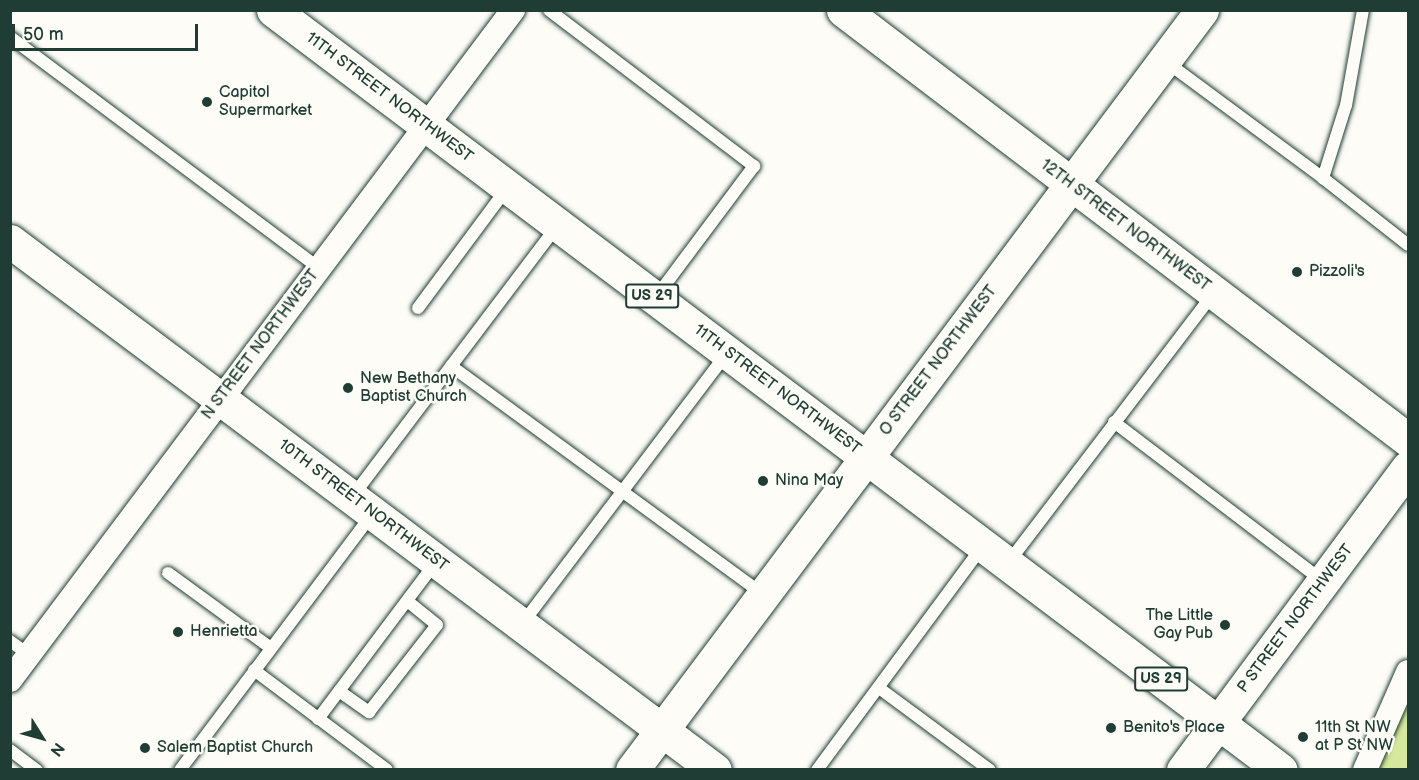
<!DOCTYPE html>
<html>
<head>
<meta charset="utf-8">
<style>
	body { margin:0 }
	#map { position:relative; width:1419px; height:780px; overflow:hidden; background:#fdfcf7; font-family:"Balsamiq Sans",sans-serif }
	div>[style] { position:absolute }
	.green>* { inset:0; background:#d6e89c }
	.roads { filter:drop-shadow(0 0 2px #1f3d34) drop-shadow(0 0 2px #1f3d34) }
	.lane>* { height:12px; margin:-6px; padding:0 6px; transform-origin:6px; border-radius:6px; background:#fdfcf7 }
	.street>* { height:24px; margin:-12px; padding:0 12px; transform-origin:12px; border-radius:12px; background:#fdfcf7 }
	.secondary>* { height:33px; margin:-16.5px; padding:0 16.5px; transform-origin:16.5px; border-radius:16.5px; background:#fdfcf7 }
	.highway>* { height:33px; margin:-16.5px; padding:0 16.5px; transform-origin:16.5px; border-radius:16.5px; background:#fdfcf7 }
	.dots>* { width:16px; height:16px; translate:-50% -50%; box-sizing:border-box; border:3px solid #fdfcf7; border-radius:50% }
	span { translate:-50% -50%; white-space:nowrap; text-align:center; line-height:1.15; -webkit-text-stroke:5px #fdfcf7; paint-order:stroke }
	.shield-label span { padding:2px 4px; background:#fdfcf7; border:2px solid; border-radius:4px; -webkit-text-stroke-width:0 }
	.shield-label { font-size:15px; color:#1f3d34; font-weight:700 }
	.poi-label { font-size:16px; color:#1f3d34 }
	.left { translate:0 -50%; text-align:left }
	.right { translate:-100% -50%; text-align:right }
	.street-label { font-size:16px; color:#1f3d34 }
	.frame { position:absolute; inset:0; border:12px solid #1f3d34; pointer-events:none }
	.north { position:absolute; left:12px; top:708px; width:60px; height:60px; -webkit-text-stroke:4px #fdfcf7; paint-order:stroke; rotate:127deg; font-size:16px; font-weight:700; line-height:24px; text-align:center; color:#1f3d34 }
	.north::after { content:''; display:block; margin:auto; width:21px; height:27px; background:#1f3d34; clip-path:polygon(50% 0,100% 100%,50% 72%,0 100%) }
	.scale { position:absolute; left:12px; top:24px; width:186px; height:27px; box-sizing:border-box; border:3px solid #1f3d34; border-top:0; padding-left:8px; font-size:18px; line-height:21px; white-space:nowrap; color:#1f3d34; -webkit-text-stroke:4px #fdfcf7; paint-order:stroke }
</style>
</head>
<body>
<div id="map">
	<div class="green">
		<i style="clip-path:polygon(1407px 703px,1408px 769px,1378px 770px)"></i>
	</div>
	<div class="roads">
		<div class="lane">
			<i style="left:549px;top:10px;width:258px;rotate:37.3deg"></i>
			<i style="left:754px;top:166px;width:164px;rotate:126.8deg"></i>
			<i style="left:1363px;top:10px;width:97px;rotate:100.1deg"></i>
			<i style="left:1346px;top:105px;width:77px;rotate:107.5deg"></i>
			<i style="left:1323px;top:178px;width:108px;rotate:38.2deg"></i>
			<i style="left:10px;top:37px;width:386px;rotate:36.8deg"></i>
			<i style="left:1165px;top:61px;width:197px;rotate:36.5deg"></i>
			<i style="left:418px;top:308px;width:149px;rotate:-53.4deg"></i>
			<i style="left:451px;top:366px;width:386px;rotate:36.2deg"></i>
			<i style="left:1114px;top:422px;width:263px;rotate:37.3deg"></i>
			<i style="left:352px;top:497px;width:340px;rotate:-52.9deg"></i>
			<i style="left:1008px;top:563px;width:340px;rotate:-52.7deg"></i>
			<i style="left:168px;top:573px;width:127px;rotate:36.1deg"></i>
			<i style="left:522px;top:624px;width:340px;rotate:-52.9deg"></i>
			<i style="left:10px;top:641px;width:24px;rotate:36deg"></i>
			<i style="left:254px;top:670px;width:166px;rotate:36.9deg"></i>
			<i style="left:879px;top:688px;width:138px;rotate:36.5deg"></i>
			<i style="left:339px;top:691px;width:37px;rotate:35deg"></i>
			<i style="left:369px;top:712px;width:110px;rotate:-52deg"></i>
			<i style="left:437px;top:625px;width:38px;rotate:-141deg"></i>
			<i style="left:318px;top:719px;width:196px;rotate:-53.1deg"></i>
			<i style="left:10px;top:750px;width:34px;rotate:37deg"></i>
			<i style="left:180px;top:770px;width:320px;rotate:-53.1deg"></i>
			<i style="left:817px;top:770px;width:277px;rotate:-53.5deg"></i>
		</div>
		<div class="street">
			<i style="left:10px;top:680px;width:838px;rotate:-53.1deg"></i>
			<i style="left:1365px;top:770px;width:107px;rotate:-66.3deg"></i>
		</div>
		<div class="secondary">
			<i style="left:843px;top:10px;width:710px;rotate:37.27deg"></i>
			<i style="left:10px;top:241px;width:881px;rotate:36.88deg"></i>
			<i style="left:632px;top:770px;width:950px;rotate:-53.13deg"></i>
			<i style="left:1183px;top:770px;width:377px;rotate:-53.4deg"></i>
		</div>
		<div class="highway">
			<i style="left:273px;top:10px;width:1262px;rotate:37.02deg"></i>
		</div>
	</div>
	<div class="dots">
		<i style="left:207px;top:102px;background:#1f3d34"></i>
		<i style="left:1297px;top:272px;background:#1f3d34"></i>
		<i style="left:348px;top:388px;background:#1f3d34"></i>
		<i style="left:763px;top:481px;background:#1f3d34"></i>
		<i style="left:1225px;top:625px;background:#1f3d34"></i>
		<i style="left:178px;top:632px;background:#1f3d34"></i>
		<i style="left:1111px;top:728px;background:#1f3d34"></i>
		<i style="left:1303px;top:737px;background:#1f3d34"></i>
		<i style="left:145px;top:748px;background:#1f3d34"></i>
	</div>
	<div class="shield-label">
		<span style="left:652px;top:296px">US 29</span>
		<span style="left:1161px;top:679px">US 29</span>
	</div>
	<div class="poi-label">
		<span class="left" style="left:219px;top:102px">Capitol<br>Supermarket</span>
		<span class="left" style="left:1309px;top:272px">Pizzoli's</span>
		<span class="left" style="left:360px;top:388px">New Bethany<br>Baptist Church</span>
		<span class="left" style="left:775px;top:481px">Nina May</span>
		<span class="right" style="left:1213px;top:625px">The Little<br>Gay Pub</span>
		<span class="left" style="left:190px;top:632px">Henrietta</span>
		<span class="left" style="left:1123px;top:728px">Benito's Place</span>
		<span class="left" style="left:1315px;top:737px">11th St NW<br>at P St NW</span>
		<span class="left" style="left:157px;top:748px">Salem Baptist Church</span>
	</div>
	<div class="street-label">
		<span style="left:389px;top:98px;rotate:37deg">11TH STREET NORTHWEST</span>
		<span style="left:1125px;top:226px;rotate:37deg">12TH STREET NORTHWEST</span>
		<span style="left:261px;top:345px;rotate:-53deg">N STREET NORTHWEST</span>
		<span style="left:939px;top:361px;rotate:-53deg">O STREET NORTHWEST</span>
		<span style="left:777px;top:390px;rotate:37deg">11TH STREET NORTHWEST</span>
		<span style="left:363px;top:506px;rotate:37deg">10TH STREET NORTHWEST</span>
		<span style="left:1296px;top:619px;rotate:-53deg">P STREET NORTHWEST</span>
	</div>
	<div class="frame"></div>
	<div class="north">N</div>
	<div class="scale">50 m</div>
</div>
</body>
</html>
